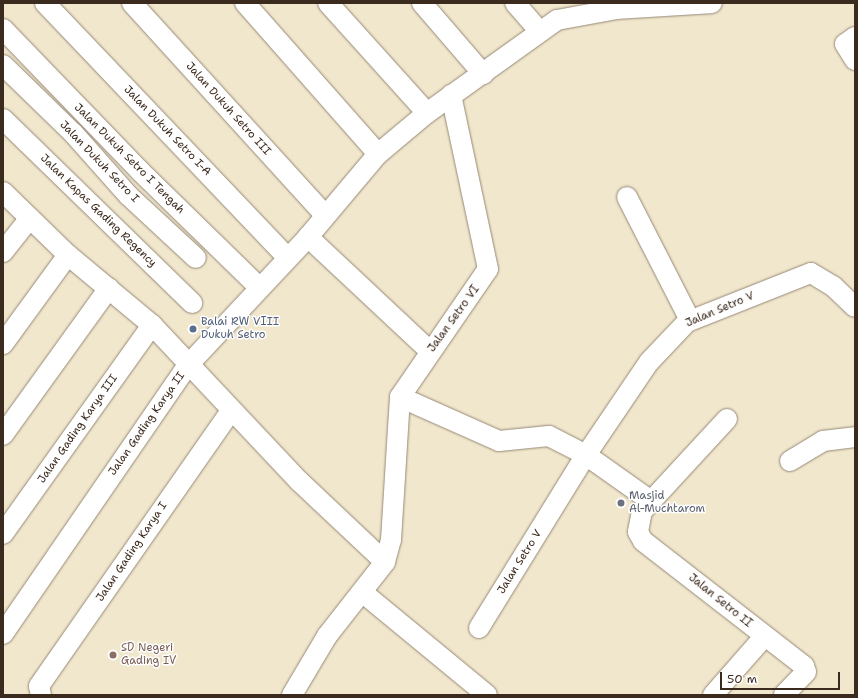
<!DOCTYPE html>
<html>
<head>
<meta charset="utf-8">
<style>
	body { margin:0 }
	#map { position:relative; width:858px; height:698px; overflow:hidden; background:#f1e7cd; font-family:"Shantell Sans",sans-serif }
	div>[style] { position:absolute }
	.roads { filter:drop-shadow(0 0 1px #968876) drop-shadow(0 0 1px #968876) }
	.minor>* { height:20px; margin:-10px; padding:0 10px; transform-origin:10px; border-radius:10px; background:#fff }
	.dots>* { width:11px; height:11px; translate:-50% -50%; box-sizing:border-box; border:2px solid #fff; border-radius:50% }
	span { translate:-50% -50%; white-space:nowrap; text-align:center; line-height:1.15; -webkit-text-stroke:3px #fff; paint-order:stroke }
	.street-label { font-size:11px; color:#3b2a1e }
	.service-label { font-size:11px; color:#4e5e75 }
	.left { translate:0 -50%; text-align:left }
	.worship-label { font-size:11px; color:#5b616d }
	.education-label { font-size:11px; color:#785e54 }
	.frame { position:absolute; inset:0; border:4px solid #3b2a1e; pointer-events:none }
	.scale { position:absolute; left:720px; top:672px; width:120px; height:18px; box-sizing:border-box; border:2px solid #3b2a1e; border-top:0; padding-left:5px; font-size:12px; line-height:14px; white-space:nowrap; color:#3b2a1e; -webkit-text-stroke:3px #fff; paint-order:stroke }
</style>
</head>
<body>
<div id="map">
	<div class="roads">
		<div class="minor">
			<i style="left:45px;top:3px;width:352px;rotate:46.4deg"></i>
			<i style="left:132px;top:3px;width:285px;rotate:47.7deg"></i>
			<i style="left:245px;top:3px;width:201px;rotate:48.6deg"></i>
			<i style="left:328px;top:3px;width:148px;rotate:48deg"></i>
			<i style="left:422px;top:3px;width:94px;rotate:49.3deg"></i>
			<i style="left:515px;top:3px;width:37px;rotate:49deg"></i>
			<i style="left:3px;top:29px;width:197px;rotate:46deg"></i>
			<i style="left:140px;top:171px;width:165px;rotate:44.3deg"></i>
			<i style="left:855px;top:37px;width:12px;rotate:145deg"></i>
			<i style="left:845px;top:44px;width:19px;rotate:58deg"></i>
			<i style="left:3px;top:65px;width:98px;rotate:44.2deg"></i>
			<i style="left:73px;top:133px;width:84px;rotate:48.4deg"></i>
			<i style="left:129px;top:196px;width:91px;rotate:42.8deg"></i>
			<i style="left:3px;top:119px;width:264px;rotate:44.2deg"></i>
			<i style="left:3px;top:192px;width:91px;rotate:44.1deg"></i>
			<i style="left:68px;top:255px;width:109px;rotate:39.8deg"></i>
			<i style="left:152px;top:325px;width:214px;rotate:46.7deg"></i>
			<i style="left:299px;top:481px;width:118px;rotate:43.3deg"></i>
			<i style="left:627px;top:197px;width:138px;rotate:62.9deg"></i>
			<i style="left:308px;top:237px;width:167px;rotate:43.1deg"></i>
			<i style="left:3px;top:252px;width:43px;rotate:-51.5deg"></i>
			<i style="left:3px;top:344px;width:110px;rotate:-53.9deg"></i>
			<i style="left:400px;top:397px;width:108px;rotate:24deg"></i>
			<i style="left:499px;top:441px;width:50px;rotate:-5.7deg"></i>
			<i style="left:549px;top:436px;width:42px;rotate:27.2deg"></i>
			<i style="left:586px;top:455px;width:112px;rotate:-55.9deg"></i>
			<i style="left:649px;top:362px;width:55px;rotate:-46.5deg"></i>
			<i style="left:687px;top:322px;width:133px;rotate:-21.6deg"></i>
			<i style="left:811px;top:273px;width:26px;rotate:31deg"></i>
			<i style="left:833px;top:286px;width:30px;rotate:44deg"></i>
			<i style="left:727px;top:419px;width:125px;rotate:132.7deg"></i>
			<i style="left:642px;top:511px;width:21px;rotate:101deg"></i>
			<i style="left:638px;top:532px;width:10px;rotate:61deg"></i>
			<i style="left:643px;top:541px;width:204px;rotate:37.8deg"></i>
			<i style="left:804px;top:666px;width:6px;rotate:72deg"></i>
			<i style="left:806px;top:672px;width:32px;rotate:134deg"></i>
			<i style="left:3px;top:435px;width:181px;rotate:-54.2deg"></i>
			<i style="left:790px;top:461px;width:39px;rotate:-31deg"></i>
			<i style="left:823px;top:441px;width:32px;rotate:-7deg"></i>
			<i style="left:3px;top:534px;width:257px;rotate:-54.5deg"></i>
			<i style="left:362px;top:592px;width:162px;rotate:39.5deg"></i>
			<i style="left:479px;top:628px;width:203px;rotate:-58.3deg"></i>
			<i style="left:586px;top:455px;width:80px;rotate:35.3deg"></i>
			<i style="left:3px;top:634px;width:326px;rotate:-55.5deg"></i>
			<i style="left:188px;top:365px;width:175px;rotate:-46.8deg"></i>
			<i style="left:308px;top:237px;width:109px;rotate:-49.9deg"></i>
			<i style="left:378px;top:154px;width:64px;rotate:-39.9deg"></i>
			<i style="left:427px;top:113px;width:160px;rotate:-35.6deg"></i>
			<i style="left:557px;top:20px;width:61px;rotate:-10.4deg"></i>
			<i style="left:617px;top:9px;width:95px;rotate:-3.6deg"></i>
			<i style="left:41px;top:695px;width:9px;rotate:-103deg"></i>
			<i style="left:39px;top:686px;width:335px;rotate:-55.1deg"></i>
			<i style="left:292px;top:695px;width:69px;rotate:-59.3deg"></i>
			<i style="left:327px;top:636px;width:94px;rotate:-51.9deg"></i>
			<i style="left:385px;top:562px;width:23px;rotate:-75deg"></i>
			<i style="left:391px;top:540px;width:143px;rotate:-86.4deg"></i>
			<i style="left:400px;top:397px;width:155px;rotate:-55.5deg"></i>
			<i style="left:488px;top:269px;width:178px;rotate:-102deg"></i>
			<i style="left:713px;top:695px;width:77px;rotate:-48.7deg"></i>
		</div>
	</div>
	<div class="dots">
		<i style="left:193px;top:329px;background:#5c6f8a"></i>
		<i style="left:621px;top:503px;background:#6b7280"></i>
		<i style="left:113px;top:655px;background:#8d6e63"></i>
	</div>
	<div class="street-label">
		<span style="left:228px;top:109px;rotate:48deg">Jalan Dukuh Setro III</span>
		<span style="left:167px;top:131px;rotate:46deg">Jalan Dukuh Setro I-A</span>
		<span style="left:129px;top:159px;rotate:45deg">Jalan Dukuh Setro I Tengah</span>
		<span style="left:99px;top:162px;rotate:46deg">Jalan Dukuh Setro I</span>
		<span style="left:98px;top:211px;rotate:44deg">Jalan Kapas Gading Regency</span>
		<span style="left:720px;top:310px;rotate:-23deg">Jalan Setro V</span>
		<span style="left:454px;top:319px;rotate:-54deg">Jalan Setro VI</span>
		<span style="left:147px;top:424px;rotate:-55deg">Jalan Gading Karya II</span>
		<span style="left:78px;top:429px;rotate:-55deg">Jalan Gading Karya III</span>
		<span style="left:132px;top:552px;rotate:-56deg">Jalan Gading Karya I</span>
		<span style="left:520px;top:562px;rotate:-58deg">Jalan Setro V</span>
		<span style="left:720px;top:601px;rotate:39deg">Jalan Setro II</span>
	</div>
	<div class="service-label">
		<span class="left" style="left:201px;top:329px">Balai RW VIII<br>Dukuh Setro</span>
	</div>
	<div class="worship-label">
		<span class="left" style="left:629px;top:503px">Masjid<br>Al-Muchtarom</span>
	</div>
	<div class="education-label">
		<span class="left" style="left:121px;top:655px">SD Negeri<br>Gading IV</span>
	</div>
	<div class="frame"></div>
	<div class="scale">50 m</div>
</div>
</body>
</html>
